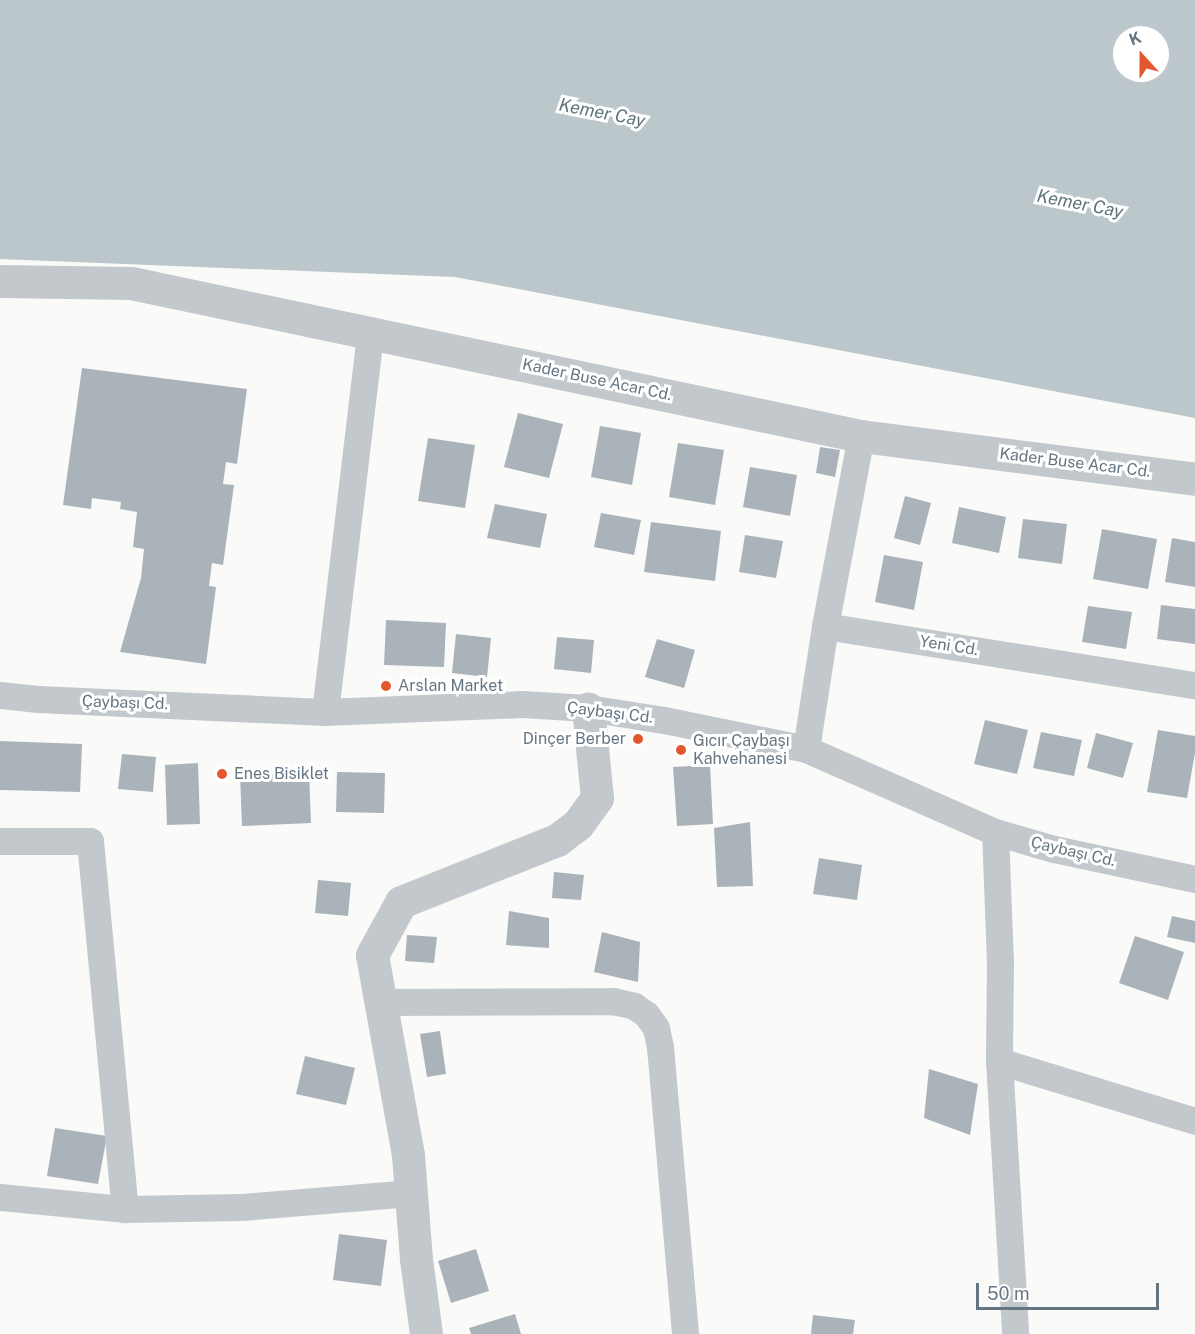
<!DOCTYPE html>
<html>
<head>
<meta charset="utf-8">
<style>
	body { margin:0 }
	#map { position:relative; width:1195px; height:1334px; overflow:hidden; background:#fafaf8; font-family:"Public Sans",sans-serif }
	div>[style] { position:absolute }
	.water>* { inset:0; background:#bbc7cb }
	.building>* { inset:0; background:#aab3b9 }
	.minor>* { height:27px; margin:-13.5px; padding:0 13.5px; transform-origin:13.5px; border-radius:13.5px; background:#c3c8cc }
	.tertiary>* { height:33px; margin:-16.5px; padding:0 16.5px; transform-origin:16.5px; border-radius:16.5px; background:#c3c8cc }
	.dots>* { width:16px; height:16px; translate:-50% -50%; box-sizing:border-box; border:3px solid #fff; border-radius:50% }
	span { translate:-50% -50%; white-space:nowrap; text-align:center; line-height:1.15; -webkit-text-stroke:6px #fff; paint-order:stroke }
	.street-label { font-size:16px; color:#657683 }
	.poi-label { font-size:16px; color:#657683 }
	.left { translate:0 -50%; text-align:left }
	.right { translate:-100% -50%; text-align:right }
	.water-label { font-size:18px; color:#60757c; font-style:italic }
	.north { position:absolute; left:1111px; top:24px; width:60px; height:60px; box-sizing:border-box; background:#fff; border:2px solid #c1c8cd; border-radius:50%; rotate:339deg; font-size:16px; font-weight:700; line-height:24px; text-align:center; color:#657683 }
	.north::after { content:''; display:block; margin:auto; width:21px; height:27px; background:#e4572e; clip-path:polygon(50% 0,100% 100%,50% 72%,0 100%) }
	.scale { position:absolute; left:976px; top:1283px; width:183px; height:27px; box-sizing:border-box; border:3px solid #657683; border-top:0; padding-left:8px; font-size:18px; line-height:21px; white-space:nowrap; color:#657683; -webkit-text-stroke:4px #fff; paint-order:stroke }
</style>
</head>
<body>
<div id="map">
	<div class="water">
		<i style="clip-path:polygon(evenodd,0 0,1195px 0,1195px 418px,455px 277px,0 259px,0 0,1123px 36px,1159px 36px,1159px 72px,1123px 72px,1123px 36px)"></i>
	</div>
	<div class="building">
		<i style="clip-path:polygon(82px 368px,247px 389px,237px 464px,226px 462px,223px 484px,234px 485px,223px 565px,212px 563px,209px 586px,216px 587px,206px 664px,120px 652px,141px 578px,144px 549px,133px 547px,137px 512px,120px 509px,121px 502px,92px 498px,91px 509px,63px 505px)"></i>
		<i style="clip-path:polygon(518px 413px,563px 424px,549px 478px,504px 467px)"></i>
		<i style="clip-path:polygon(600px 426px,641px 433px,632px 485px,591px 477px)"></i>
		<i style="clip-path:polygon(428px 438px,475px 445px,465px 508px,418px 501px)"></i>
		<i style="clip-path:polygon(678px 443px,724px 450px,715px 505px,669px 497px)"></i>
		<i style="clip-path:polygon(820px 447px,840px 450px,835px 477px,816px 473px)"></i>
		<i style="clip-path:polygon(750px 467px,797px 475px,790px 516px,743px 507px)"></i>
		<i style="clip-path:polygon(905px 496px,931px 503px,920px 545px,894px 538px)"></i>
		<i style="clip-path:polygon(495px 504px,547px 514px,540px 548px,487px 538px)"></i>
		<i style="clip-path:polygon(959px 507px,1006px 517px,999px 553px,952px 543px)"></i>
		<i style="clip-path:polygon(601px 513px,641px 520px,634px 555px,594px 547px)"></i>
		<i style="clip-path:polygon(1023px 519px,1067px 524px,1062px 564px,1018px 558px)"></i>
		<i style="clip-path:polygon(651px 522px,721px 531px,715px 581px,644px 572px)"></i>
		<i style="clip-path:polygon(1102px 529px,1157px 539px,1148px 589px,1093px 579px)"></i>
		<i style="clip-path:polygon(745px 535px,783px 541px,776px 578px,739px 572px)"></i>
		<i style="clip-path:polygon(1172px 538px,1195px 542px,1195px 587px,1165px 582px)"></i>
		<i style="clip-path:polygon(884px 555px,923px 562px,914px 610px,875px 602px)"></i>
		<i style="clip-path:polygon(1161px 605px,1195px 609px,1195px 644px,1157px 639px)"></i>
		<i style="clip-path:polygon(1088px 606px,1132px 612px,1126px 649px,1082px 642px)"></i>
		<i style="clip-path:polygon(386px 620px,446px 623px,444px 667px,384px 665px)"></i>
		<i style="clip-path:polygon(456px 634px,491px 638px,487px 677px,452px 673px)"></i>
		<i style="clip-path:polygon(557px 637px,594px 640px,591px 673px,554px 669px)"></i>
		<i style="clip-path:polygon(657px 639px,695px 650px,684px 688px,645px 677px)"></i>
		<i style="clip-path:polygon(985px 720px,1028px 730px,1017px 774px,974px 764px)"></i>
		<i style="clip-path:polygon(1158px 730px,1195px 736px,1195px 753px,1187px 798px,1147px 792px)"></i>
		<i style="clip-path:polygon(1041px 732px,1082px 740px,1074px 776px,1033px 768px)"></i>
		<i style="clip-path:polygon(1096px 733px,1133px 743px,1123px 778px,1087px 768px)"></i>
		<i style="clip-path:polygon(0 741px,82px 744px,80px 792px,0 790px)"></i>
		<i style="clip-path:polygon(122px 754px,156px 757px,153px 792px,118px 789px)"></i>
		<i style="clip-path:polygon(198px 763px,200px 824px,167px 825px,165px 765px)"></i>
		<i style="clip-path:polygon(710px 765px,713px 824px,677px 826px,673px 767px)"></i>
		<i style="clip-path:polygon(309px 772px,311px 823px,242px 826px,240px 775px)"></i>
		<i style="clip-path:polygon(337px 772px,385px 773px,384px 813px,336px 812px)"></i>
		<i style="clip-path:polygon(750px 822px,753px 886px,717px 887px,714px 828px)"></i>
		<i style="clip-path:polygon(819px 858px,862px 865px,857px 900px,813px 894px)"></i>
		<i style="clip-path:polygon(554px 872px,584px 875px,581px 900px,552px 898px)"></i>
		<i style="clip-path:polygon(318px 880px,351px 883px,348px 916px,315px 913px)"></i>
		<i style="clip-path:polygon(509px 911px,549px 918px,549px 948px,506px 945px)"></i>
		<i style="clip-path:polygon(1172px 916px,1195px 921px,1195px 943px,1167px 937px)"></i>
		<i style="clip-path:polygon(602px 932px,640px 942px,638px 982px,594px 972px)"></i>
		<i style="clip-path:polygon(407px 935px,437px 937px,434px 963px,405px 961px)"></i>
		<i style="clip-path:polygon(1135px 936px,1184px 952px,1168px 1000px,1119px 983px)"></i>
		<i style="clip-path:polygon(440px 1031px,446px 1074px,427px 1077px,420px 1034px)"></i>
		<i style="clip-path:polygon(305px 1056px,355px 1068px,346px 1105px,296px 1094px)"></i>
		<i style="clip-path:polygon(929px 1069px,978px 1084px,970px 1135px,924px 1118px)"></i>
		<i style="clip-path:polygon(55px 1128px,107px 1136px,98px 1184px,47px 1176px)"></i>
		<i style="clip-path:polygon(339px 1234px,387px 1240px,381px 1286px,333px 1280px)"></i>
		<i style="clip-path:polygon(476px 1249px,489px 1291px,451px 1303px,438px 1261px)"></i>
		<i style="clip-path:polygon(515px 1314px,521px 1334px,471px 1334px,469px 1328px)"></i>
		<i style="clip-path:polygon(813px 1315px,855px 1320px,853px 1334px,811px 1334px)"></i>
	</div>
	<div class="minor">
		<i style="left:825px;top:626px;width:193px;rotate:-79.3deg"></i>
		<i style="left:0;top:695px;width:38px;rotate:6deg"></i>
		<i style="left:38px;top:699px;width:287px;rotate:2.6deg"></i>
		<i style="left:325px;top:712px;width:197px;rotate:-2.3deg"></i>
		<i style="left:522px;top:704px;width:66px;rotate:3.5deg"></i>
		<i style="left:588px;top:708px;width:77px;rotate:9deg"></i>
		<i style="left:664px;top:720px;width:145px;rotate:11.5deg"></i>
		<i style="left:806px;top:749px;width:206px;rotate:23.7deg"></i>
		<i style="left:995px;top:832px;width:61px;rotate:16.1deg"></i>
		<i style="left:1054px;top:849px;width:144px;rotate:12deg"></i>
		<i style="left:325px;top:712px;width:382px;rotate:-83.2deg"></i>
		<i style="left:806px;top:749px;width:124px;rotate:-81.2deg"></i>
		<i style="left:825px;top:626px;width:375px;rotate:9.1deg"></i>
		<i style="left:995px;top:832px;width:128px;rotate:87.8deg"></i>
		<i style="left:1000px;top:960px;width:101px;rotate:90.6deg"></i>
		<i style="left:999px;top:1061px;width:273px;rotate:86.6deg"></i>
		<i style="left:0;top:841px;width:90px"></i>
		<i style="left:90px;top:841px;width:370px;rotate:84.6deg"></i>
		<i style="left:381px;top:1002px;width:232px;rotate:-0.2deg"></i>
		<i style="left:613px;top:1001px;width:22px;rotate:13deg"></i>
		<i style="left:634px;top:1006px;width:14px;rotate:34deg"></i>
		<i style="left:646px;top:1014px;width:17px;rotate:54deg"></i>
		<i style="left:656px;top:1028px;width:19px;rotate:78deg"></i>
		<i style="left:660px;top:1047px;width:288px;rotate:85deg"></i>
		<i style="left:999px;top:1061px;width:205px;rotate:17deg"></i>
		<i style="left:0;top:1197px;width:126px;rotate:5.5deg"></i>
		<i style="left:125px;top:1209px;width:117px;rotate:-1deg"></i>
		<i style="left:242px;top:1207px;width:170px;rotate:-4.7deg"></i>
	</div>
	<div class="tertiary">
		<i style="left:0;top:281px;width:131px;rotate:0.9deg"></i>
		<i style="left:131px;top:283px;width:746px;rotate:11.84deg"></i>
		<i style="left:861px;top:436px;width:337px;rotate:7.3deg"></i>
		<i style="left:426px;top:1334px;width:76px;rotate:-97.6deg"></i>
		<i style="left:416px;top:1259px;width:104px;rotate:-94.4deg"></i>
		<i style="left:408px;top:1155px;width:203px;rotate:-100.2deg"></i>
		<i style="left:372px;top:955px;width:60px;rotate:-61.3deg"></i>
		<i style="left:401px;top:902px;width:168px;rotate:-21.7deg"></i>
		<i style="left:557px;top:840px;width:26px;rotate:-37deg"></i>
		<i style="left:578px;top:824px;width:32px;rotate:-54deg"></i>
		<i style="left:597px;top:798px;width:90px;rotate:-95.7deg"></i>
	</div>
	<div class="dots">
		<i style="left:386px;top:686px;background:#e4572e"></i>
		<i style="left:638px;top:739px;background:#e4572e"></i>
		<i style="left:681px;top:750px;background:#e4572e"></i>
		<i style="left:222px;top:774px;background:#e4572e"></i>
	</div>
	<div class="street-label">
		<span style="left:597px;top:380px;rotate:12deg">Kader Buse Acar Cd.</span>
		<span style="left:1075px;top:463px;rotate:7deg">Kader Buse Acar Cd.</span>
		<span style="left:949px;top:646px;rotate:9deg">Yeni Cd.</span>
		<span style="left:125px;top:703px;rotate:2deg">Çaybaşı Cd.</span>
		<span style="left:610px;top:713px;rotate:7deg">Çaybaşı Cd.</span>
		<span style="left:1073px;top:852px;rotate:13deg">Çaybaşı Cd.</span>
	</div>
	<div class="poi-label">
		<span class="left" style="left:398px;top:686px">Arslan Market</span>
		<span class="right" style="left:626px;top:739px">Dinçer Berber</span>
		<span class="left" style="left:693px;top:750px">Gıcır Çaybaşı<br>Kahvehanesi</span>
		<span class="left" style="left:234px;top:774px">Enes Bisiklet</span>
	</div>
	<div class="water-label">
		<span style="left:602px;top:113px;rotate:11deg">Kemer Cay</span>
		<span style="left:1080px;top:204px;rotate:11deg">Kemer Cay</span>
	</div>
	<div class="north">K</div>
	<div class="scale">50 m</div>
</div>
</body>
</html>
